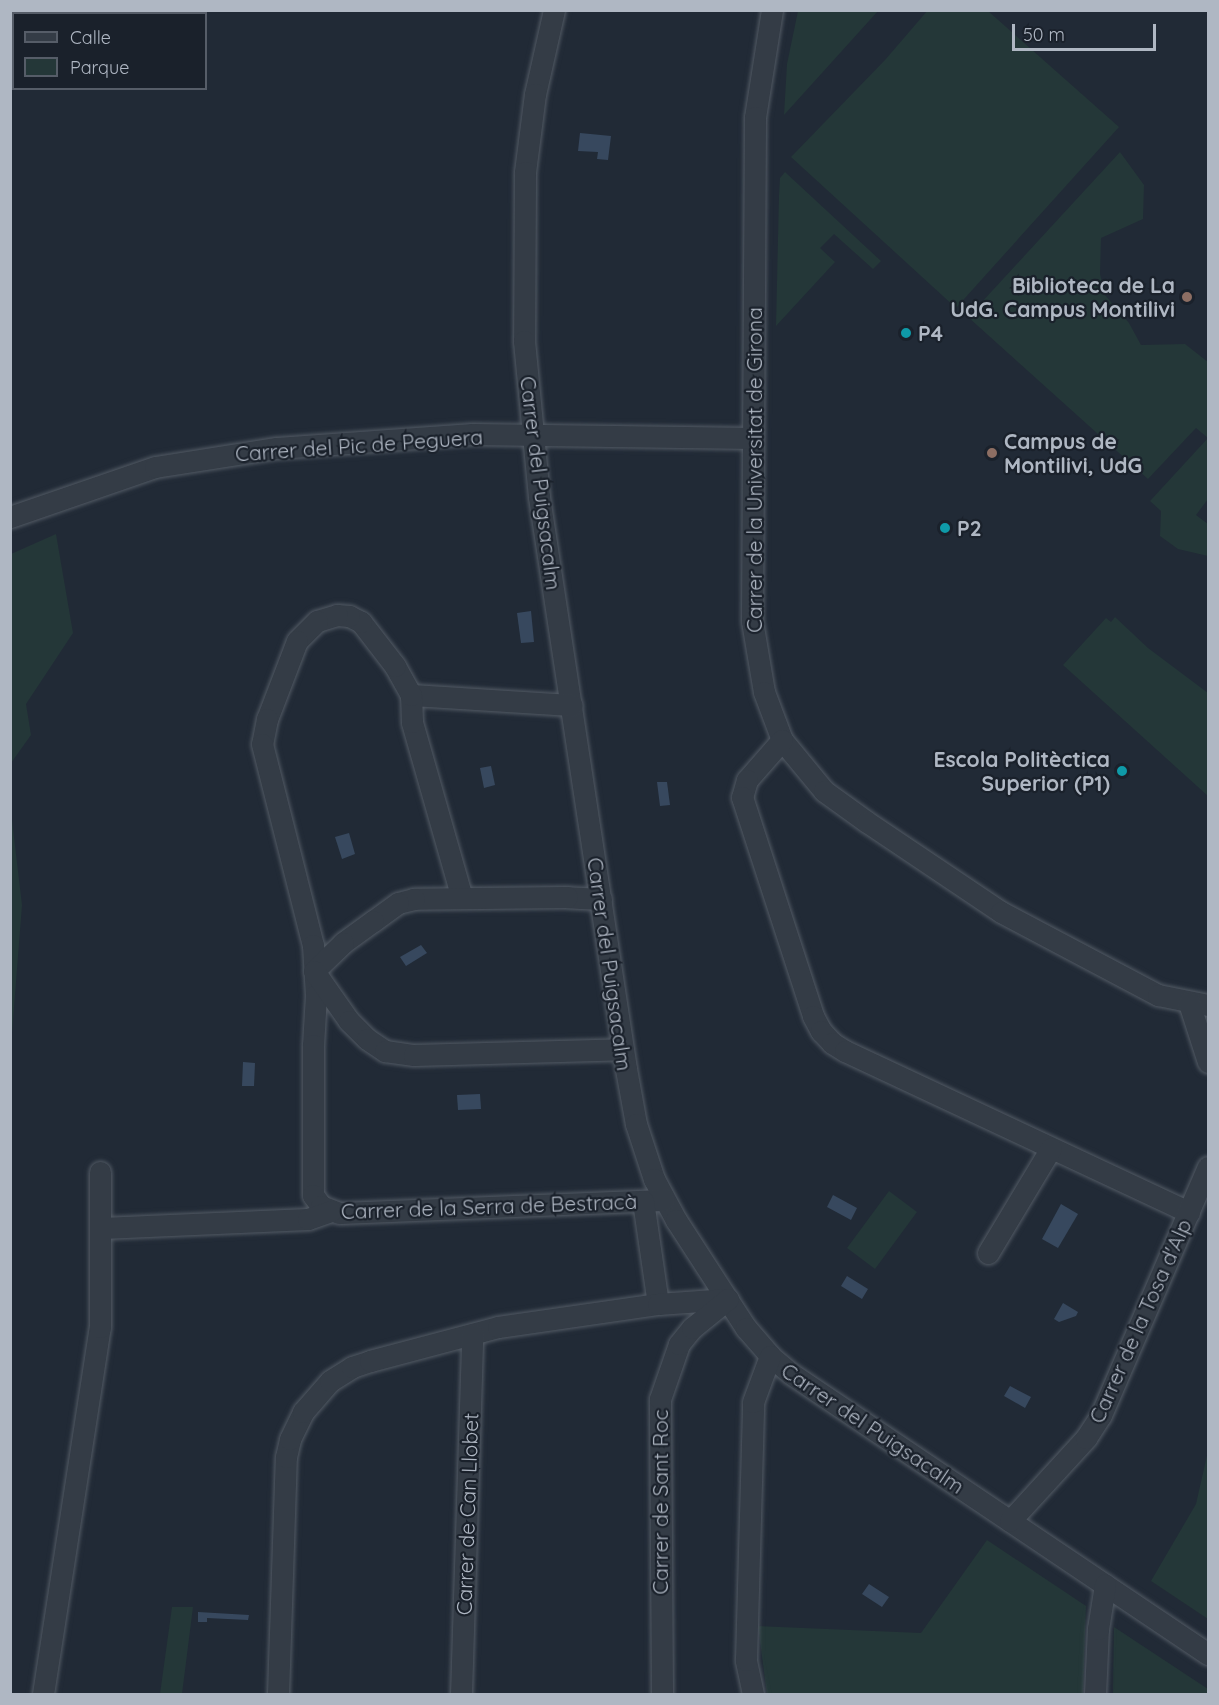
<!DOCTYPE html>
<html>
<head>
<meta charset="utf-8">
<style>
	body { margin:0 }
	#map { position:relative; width:1219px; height:1705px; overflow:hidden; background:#212a36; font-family:Quicksand,sans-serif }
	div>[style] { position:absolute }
	.green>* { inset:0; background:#243738 }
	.water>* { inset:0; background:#37485e }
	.roads { filter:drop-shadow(0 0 2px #525a64) drop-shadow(0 0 2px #525a64) }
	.minor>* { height:21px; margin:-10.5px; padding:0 10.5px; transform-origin:10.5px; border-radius:10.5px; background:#343c46 }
	.dots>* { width:16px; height:16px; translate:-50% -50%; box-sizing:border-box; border:3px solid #1a212b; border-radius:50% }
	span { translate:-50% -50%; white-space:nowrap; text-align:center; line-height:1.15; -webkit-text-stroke:4.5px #1a212b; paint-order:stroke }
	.poi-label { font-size:21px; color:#afb7c3; font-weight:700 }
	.right { translate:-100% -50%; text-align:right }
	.left { translate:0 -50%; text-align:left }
	.street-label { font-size:21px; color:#afb7c3 }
	.frame { position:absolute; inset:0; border:12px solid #afb7c3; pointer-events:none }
	.legend { position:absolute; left:12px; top:12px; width:195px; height:78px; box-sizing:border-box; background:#1a212b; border:2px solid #565d68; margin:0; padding:8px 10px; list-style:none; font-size:18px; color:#afb7c3 }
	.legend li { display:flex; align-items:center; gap:12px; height:30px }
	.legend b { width:30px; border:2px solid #565d68 }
	.scale { position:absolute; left:1012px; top:24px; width:144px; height:27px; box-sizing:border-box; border:3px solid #afb7c3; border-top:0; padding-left:8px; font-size:18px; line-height:21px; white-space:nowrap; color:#afb7c3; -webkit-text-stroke:4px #1a212b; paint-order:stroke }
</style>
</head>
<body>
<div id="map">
	<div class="green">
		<i style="clip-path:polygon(928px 10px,988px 11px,1119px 127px,956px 308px,791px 157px,885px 60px)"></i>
		<i style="clip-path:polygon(798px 11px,878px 11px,784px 115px,787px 64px)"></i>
		<i style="clip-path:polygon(1120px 152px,1144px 185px,1143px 219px,1101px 238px,1100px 274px,1105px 295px,1129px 323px,1141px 345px,1185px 344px,1208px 362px,1208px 438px,1196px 428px,1148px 479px,968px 317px)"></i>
		<i style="clip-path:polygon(785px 172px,881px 261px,873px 269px,834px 234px,820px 248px,835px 262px,776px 326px,779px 195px,780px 178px)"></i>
		<i style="clip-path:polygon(1208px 438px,1208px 499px,1196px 515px,1208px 524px,1208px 556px,1178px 549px,1160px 536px,1161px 511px,1150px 501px)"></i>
		<i style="clip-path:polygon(56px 534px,73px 633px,26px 704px,31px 735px,11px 763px,11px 554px)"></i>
		<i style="clip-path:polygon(1115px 617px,1148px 648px,1208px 693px,1208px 796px,1063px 665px,1106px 618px,1111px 622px)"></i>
		<i style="clip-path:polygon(10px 803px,22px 905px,11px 1046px,10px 1046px)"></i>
		<i style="clip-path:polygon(889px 1191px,917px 1212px,875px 1269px,847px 1248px)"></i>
		<i style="clip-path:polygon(1208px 1451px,1208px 1619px,1151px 1581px,1196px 1504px)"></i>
		<i style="clip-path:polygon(987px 1540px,1086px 1606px,1083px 1694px,767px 1694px,758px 1626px,921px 1633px)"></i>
		<i style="clip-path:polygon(172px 1607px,193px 1607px,182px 1694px,160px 1694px)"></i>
		<i style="clip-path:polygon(1114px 1627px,1208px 1689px,1208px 1694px,1113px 1694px)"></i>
	</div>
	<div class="water">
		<i style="clip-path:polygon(580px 133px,611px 136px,608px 160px,597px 159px,598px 152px,578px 151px)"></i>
		<i style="clip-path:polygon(531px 611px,534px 642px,521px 643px,517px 613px)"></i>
		<i style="clip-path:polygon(491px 766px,495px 785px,484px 788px,480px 768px)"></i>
		<i style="clip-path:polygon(657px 782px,667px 782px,670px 805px,660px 806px)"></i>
		<i style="clip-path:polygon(349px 833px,355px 854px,342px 859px,335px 837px)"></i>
		<i style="clip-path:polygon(421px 945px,427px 953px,406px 966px,400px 957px)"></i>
		<i style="clip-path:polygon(243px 1062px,255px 1063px,254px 1086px,242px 1086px)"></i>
		<i style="clip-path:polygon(480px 1094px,481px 1109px,458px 1110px,457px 1095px)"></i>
		<i style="clip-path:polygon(833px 1195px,857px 1208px,851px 1220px,827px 1207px)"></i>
		<i style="clip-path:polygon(1061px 1204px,1078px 1214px,1058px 1248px,1042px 1239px)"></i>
		<i style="clip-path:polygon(847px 1276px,868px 1289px,862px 1299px,841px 1286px)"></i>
		<i style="clip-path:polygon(1063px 1303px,1078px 1312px,1076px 1316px,1059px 1322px,1054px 1319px)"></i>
		<i style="clip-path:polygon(1010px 1386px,1031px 1397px,1025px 1408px,1004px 1396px)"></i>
		<i style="clip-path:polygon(869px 1584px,889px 1597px,882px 1607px,862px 1594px)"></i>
		<i style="clip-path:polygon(198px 1612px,249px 1615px,248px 1620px,207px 1618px,207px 1622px,198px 1622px)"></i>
	</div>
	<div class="roads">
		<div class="minor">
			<i style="left:554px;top:10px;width:86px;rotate:102.7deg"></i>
			<i style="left:535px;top:94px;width:79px;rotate:97.3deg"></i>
			<i style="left:525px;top:172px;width:169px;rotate:90.3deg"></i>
			<i style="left:524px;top:341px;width:157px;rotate:84.5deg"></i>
			<i style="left:539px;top:497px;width:579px;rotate:81.35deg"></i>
			<i style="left:626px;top:1069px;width:56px;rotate:79.7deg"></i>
			<i style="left:636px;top:1124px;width:58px;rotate:71.9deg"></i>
			<i style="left:654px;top:1179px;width:47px;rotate:61.8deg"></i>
			<i style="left:676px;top:1220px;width:129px;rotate:57.1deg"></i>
			<i style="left:746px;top:1328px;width:37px;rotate:49deg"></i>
			<i style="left:770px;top:1356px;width:26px;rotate:40deg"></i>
			<i style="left:790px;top:1373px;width:504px;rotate:33.91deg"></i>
			<i style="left:772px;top:10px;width:108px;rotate:99deg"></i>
			<i style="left:755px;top:117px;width:504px;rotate:90.34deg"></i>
			<i style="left:752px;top:621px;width:72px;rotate:80.4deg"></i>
			<i style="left:764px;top:692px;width:51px;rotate:69.4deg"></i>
			<i style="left:782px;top:740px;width:66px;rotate:50.5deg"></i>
			<i style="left:824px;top:791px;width:53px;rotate:35.8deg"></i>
			<i style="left:867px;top:822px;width:161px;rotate:33.9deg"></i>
			<i style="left:1001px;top:912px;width:178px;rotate:27.9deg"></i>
			<i style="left:1158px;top:995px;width:51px;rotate:11.3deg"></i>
			<i style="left:10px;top:517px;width:153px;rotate:-19deg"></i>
			<i style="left:155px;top:467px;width:123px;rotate:-8.9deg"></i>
			<i style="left:277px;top:448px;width:196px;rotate:-4.1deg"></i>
			<i style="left:472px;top:434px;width:281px;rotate:0.8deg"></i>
			<i style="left:411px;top:695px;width:161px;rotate:3.6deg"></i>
			<i style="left:782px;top:740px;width:53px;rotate:131.2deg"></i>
			<i style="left:747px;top:780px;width:18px;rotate:106deg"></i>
			<i style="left:742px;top:797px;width:230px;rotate:72deg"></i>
			<i style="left:813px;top:1016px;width:17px;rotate:62deg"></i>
			<i style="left:821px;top:1031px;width:16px;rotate:47deg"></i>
			<i style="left:832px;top:1043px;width:15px;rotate:32deg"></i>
			<i style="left:845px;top:1051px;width:380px;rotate:25.1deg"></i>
			<i style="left:462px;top:898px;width:183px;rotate:-105.9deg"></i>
			<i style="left:412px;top:722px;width:27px;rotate:-92deg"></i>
			<i style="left:411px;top:695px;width:33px;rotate:-119deg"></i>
			<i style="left:395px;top:666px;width:56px;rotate:-127.7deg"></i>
			<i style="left:361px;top:622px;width:13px;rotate:-153deg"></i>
			<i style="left:349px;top:616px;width:12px;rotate:-175deg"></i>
			<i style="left:337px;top:615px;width:21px;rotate:163deg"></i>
			<i style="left:317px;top:621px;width:28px;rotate:135deg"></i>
			<i style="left:297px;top:641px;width:84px;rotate:111deg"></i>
			<i style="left:267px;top:719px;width:25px;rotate:101deg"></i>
			<i style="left:262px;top:744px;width:207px;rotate:75.8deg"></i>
			<i style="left:313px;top:945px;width:50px;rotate:86.6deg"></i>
			<i style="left:316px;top:995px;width:50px;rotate:93.4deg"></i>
			<i style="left:313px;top:1045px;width:150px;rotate:90deg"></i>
			<i style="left:313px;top:1195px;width:14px;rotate:54deg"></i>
			<i style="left:321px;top:1206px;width:19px;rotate:21deg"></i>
			<i style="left:339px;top:1213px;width:325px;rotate:-2.3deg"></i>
			<i style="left:601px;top:899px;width:34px;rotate:-177deg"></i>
			<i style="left:567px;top:897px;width:153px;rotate:179.3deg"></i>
			<i style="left:414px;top:899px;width:16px;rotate:166deg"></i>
			<i style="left:398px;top:903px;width:31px;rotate:144deg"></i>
			<i style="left:373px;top:921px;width:37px;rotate:144deg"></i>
			<i style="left:343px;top:943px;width:40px;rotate:136deg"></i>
			<i style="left:314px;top:971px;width:61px;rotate:55deg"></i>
			<i style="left:349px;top:1021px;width:25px;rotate:45deg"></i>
			<i style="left:367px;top:1039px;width:22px;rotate:34deg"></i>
			<i style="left:385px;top:1051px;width:29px;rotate:8deg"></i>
			<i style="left:414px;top:1055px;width:209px;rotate:-1.6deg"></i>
			<i style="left:1189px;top:1003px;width:62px;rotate:72.1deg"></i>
			<i style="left:643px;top:1201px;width:104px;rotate:81.7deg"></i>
			<i style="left:102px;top:1228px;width:206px;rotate:-2.5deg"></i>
			<i style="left:308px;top:1219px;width:24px;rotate:-19deg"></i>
			<i style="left:988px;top:1253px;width:122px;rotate:-59deg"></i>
			<i style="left:1010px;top:1521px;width:113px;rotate:-47.5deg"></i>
			<i style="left:1086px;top:1438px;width:27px;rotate:-57deg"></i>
			<i style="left:1101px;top:1415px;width:270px;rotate:-66.7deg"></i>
			<i style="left:43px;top:1694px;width:371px;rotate:-81.2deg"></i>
			<i style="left:100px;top:1327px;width:155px;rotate:-90deg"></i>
			<i style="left:278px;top:1694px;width:237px;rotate:-88.1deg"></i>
			<i style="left:286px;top:1457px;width:18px;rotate:-77deg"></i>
			<i style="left:290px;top:1439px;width:30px;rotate:-64deg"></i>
			<i style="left:303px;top:1412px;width:41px;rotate:-48.9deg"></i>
			<i style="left:330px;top:1381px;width:26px;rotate:-32deg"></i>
			<i style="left:352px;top:1367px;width:19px;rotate:-18deg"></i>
			<i style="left:370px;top:1361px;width:132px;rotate:-14.9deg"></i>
			<i style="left:498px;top:1327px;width:162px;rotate:-8.2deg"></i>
			<i style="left:658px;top:1304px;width:70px;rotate:-4.1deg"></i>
			<i style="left:461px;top:1694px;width:360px;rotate:-88.2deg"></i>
			<i style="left:662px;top:1694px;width:295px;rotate:-90.4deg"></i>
			<i style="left:660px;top:1399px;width:58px;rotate:-70.9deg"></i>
			<i style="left:679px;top:1344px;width:21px;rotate:-51deg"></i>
			<i style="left:692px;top:1328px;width:46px;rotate:-38.9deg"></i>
			<i style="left:753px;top:1694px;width:35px;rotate:-102deg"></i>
			<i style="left:746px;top:1660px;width:258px;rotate:-88.4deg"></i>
			<i style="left:753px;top:1402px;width:49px;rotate:-69.7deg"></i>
			<i style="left:1095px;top:1694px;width:65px;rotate:-87.4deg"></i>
			<i style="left:1098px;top:1629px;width:45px;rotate:-81deg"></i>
		</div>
	</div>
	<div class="dots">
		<i style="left:1187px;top:297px;background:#8d6e63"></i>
		<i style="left:906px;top:333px;background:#0f9aa8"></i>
		<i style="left:992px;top:453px;background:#8d6e63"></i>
		<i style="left:945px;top:528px;background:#0f9aa8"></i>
		<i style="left:1122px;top:771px;background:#0f9aa8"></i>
	</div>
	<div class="poi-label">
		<span class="right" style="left:1175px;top:297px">Biblioteca de La<br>UdG. Campus Montilivi</span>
		<span class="left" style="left:918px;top:333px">P4</span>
		<span class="left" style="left:1004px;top:453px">Campus de<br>Montilivi, UdG</span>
		<span class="left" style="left:957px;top:528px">P2</span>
		<span class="right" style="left:1110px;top:771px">Escola Politèctica<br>Superior (P1)</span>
	</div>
	<div class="street-label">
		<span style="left:359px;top:445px;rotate:-4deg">Carrer del Pic de Peguera</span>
		<span style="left:754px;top:470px;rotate:-90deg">Carrer de la Universitat de Girona</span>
		<span style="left:541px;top:483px;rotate:83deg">Carrer del Puigsacalm</span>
		<span style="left:610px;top:964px;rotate:82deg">Carrer del Puigsacalm</span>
		<span style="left:489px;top:1206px;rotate:-2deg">Carrer de la Serra de Bestracà</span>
		<span style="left:1140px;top:1321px;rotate:-66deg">Carrer de la Tosa d'Alp</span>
		<span style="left:873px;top:1428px;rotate:34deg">Carrer del Puigsacalm</span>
		<span style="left:660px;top:1502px;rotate:-90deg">Carrer de Sant Roc</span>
		<span style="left:467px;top:1514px;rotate:-88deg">Carrer de Can Llobet</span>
	</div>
	<div class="frame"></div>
	<ul class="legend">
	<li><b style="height:8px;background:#343c46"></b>Calle</li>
	<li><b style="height:16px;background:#243738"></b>Parque</li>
	</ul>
	<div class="scale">50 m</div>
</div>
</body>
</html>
